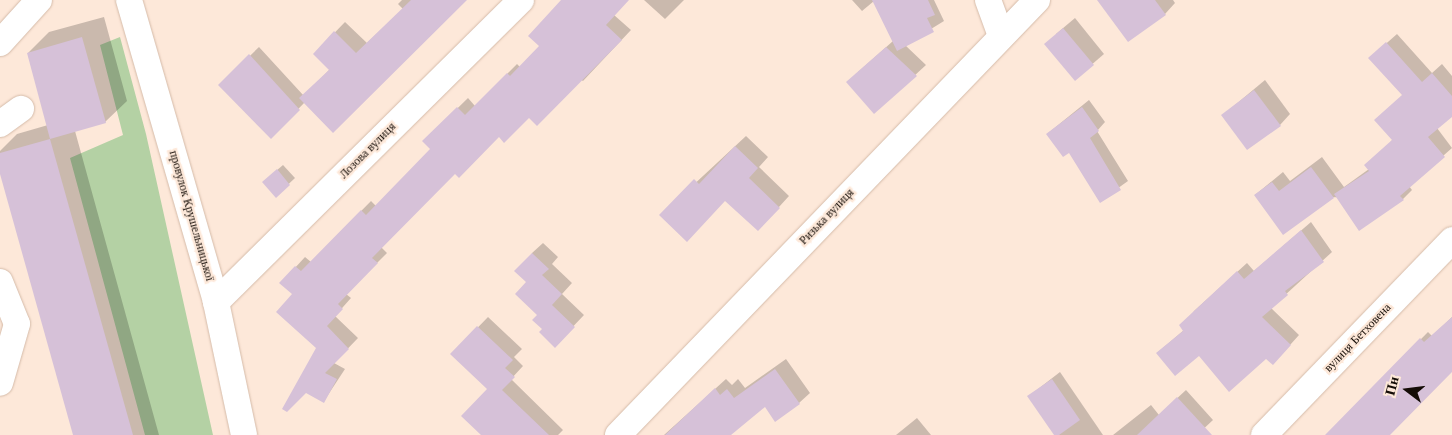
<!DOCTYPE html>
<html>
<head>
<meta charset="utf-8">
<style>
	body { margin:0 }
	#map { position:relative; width:1452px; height:435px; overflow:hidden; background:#fde8d9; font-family:"Times New Roman",serif }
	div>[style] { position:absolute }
	.green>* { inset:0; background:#b4d1a4 }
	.shadow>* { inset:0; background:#0003 }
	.building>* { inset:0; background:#d6c1d8 }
	.roads { filter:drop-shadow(0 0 1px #d5bba9) drop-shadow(0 0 1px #d5bba9) }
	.minor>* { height:26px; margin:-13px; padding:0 13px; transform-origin:13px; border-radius:13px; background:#fff }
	span { translate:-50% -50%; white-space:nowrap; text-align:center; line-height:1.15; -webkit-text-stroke:4.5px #fde8d9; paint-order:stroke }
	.street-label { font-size:12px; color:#140c06 }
	.north { position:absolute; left:1382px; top:365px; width:50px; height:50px; -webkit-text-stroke:4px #fde8d9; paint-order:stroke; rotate:285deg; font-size:14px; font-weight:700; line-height:20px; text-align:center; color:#140c06 }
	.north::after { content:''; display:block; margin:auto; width:18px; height:22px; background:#140c06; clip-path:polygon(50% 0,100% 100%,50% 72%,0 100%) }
</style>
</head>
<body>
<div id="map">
	<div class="green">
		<i style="clip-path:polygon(120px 37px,146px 134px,213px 435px,145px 435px,70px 158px,123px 135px,100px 45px)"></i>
	</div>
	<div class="shadow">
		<i style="clip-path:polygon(402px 0,465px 0,305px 102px,271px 137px,220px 85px,259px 47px,304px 96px,330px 69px,314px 54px,345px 22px,367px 43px,403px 9px,398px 4px)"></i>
		<i style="clip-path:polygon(563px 0,628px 0,614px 15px,631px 30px,583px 81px,580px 79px,499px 136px,455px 172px,381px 247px,387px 253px,346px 294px,351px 298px,335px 316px,358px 338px,334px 363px,345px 369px,324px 401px,317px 348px,293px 294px,281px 283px,305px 257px,311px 262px,371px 201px,376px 206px,432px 149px,424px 141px,468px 98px,475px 106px,517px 64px,520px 67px,540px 46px)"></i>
		<i style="clip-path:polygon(644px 0,684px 0,665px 19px)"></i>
		<i style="clip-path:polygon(852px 0,934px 0,944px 21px,905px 45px,926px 65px,874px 113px,858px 72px,893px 41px,874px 1px,862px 11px)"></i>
		<i style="clip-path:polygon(1099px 0,1173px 0,1175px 3px,1165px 14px)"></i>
		<i style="clip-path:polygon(104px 17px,127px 101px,105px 122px,75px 131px,159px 435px,74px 435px,0 169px,0 151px,17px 134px,48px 125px,28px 53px,49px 32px)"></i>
		<i style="clip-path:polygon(1075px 18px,1104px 54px,1075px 79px,1056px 34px)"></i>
		<i style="clip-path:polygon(1397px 34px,1432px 73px,1442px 64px,1452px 76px,1452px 115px,1437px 128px,1452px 148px,1409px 186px,1412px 190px,1403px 199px,1255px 195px,1283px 172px,1290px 181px,1322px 157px,1344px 187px,1369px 169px,1393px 139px,1403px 95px,1380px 49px)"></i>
		<i style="clip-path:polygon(1265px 80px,1290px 114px,1280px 125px,1223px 115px)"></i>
		<i style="clip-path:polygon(1089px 100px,1105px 122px,1097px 131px,1128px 181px,1100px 201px,1069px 151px,1047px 134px)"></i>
		<i style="clip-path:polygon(746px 136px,768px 157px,759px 167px,789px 196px,768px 219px,726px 200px,661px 215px)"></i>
		<i style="clip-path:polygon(283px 165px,295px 178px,276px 196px,269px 177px)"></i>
		<i style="clip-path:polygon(1311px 222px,1332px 252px,1271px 308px,1299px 335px,1282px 354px,1157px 353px,1184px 330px,1194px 311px,1247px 263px,1254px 271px)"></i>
		<i style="clip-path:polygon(543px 243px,558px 257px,552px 264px,572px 283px,562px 294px,584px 315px,565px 335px,544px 329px,528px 282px,532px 253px)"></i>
		<i style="clip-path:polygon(488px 317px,522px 349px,514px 357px,523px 366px,511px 379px,563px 430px,558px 435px,483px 435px,489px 389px,452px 354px)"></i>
		<i style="clip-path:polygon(1452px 317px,1452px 370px,1387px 435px,1326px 435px,1428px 332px,1432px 336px)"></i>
		<i style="clip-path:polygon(786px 359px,810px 393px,799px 403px,765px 405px,729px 435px,664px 435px,726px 379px,732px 385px,738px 379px,745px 388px)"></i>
		<i style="clip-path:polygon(1060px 372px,1103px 435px,1055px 435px,1029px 396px)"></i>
		<i style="clip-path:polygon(1186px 390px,1213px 420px,1197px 435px,1113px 435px,1151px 405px,1159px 415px)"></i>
		<i style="clip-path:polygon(917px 418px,931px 435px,896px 435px)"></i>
	</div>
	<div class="building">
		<i style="clip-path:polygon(411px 0,467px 0,333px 133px,299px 98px,329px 70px,313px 54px,334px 31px,356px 53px)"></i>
		<i style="clip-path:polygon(561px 0,629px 0,606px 25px,622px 40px,537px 126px,529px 118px,504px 143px,499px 137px,459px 178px,455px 174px,372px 258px,378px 263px,338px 304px,343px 309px,327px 326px,349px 349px,325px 373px,337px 379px,324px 403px,306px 393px,287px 412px,282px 409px,316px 348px,276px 312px,292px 294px,279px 283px,295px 266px,301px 271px,361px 210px,366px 215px,430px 149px,422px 141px,457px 107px,465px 115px,507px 73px,510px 76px,539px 46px,528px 36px)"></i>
		<i style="clip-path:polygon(872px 0,928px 0,935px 15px,927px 18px,934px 32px,897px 51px)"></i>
		<i style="clip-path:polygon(1097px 0,1155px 0,1166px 15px,1128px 42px)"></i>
		<i style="clip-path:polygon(1063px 28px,1094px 65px,1075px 81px,1044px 44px)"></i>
		<i style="clip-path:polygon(82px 37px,106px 123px,50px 139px,27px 53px)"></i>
		<i style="clip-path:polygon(1386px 42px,1422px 82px,1432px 73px,1452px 96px,1452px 117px,1428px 137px,1445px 157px,1400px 196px,1404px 200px,1359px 231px,1334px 194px,1369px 171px,1364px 165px,1392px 140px,1374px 120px,1402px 95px,1368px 58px)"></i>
		<i style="clip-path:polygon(886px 47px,917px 76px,874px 114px,846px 82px)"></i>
		<i style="clip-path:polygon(249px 54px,300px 110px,271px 139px,218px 85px)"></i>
		<i style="clip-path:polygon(1254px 90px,1281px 126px,1247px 150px,1221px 115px)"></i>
		<i style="clip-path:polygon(1082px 107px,1099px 131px,1090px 138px,1121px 190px,1100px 203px,1069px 153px,1063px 157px,1046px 134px)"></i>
		<i style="clip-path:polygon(50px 139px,133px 435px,73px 435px,0 174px,0 153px)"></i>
		<i style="clip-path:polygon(735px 146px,758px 168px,749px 178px,780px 208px,758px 231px,725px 201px,687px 242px,659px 215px,694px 179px,699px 184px)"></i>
		<i style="clip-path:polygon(1311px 167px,1334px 198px,1283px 235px,1254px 195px,1272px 182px,1279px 191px)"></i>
		<i style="clip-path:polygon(277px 169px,290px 185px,276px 198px,262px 182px)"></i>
		<i style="clip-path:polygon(1301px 230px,1324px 262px,1285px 291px,1288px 295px,1262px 317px,1291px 345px,1273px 365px,1266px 359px,1229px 392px,1199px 356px,1175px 376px,1156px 353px,1183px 331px,1179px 325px,1237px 271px,1244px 279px)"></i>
		<i style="clip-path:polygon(532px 253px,549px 269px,542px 275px,562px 294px,552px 305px,575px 327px,555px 348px,539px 332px,542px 329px,532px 320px,537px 315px,515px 294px,526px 282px,514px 271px)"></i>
		<i style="clip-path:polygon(1452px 317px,1452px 372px,1390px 435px,1325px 435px,1420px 338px,1424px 342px)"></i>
		<i style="clip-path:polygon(477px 326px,513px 360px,505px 368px,515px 377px,502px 390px,549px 435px,481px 435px,461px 416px,487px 389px,450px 354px)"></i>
		<i style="clip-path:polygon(775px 369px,800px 404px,775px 422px,765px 407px,731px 435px,665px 435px,715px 388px,720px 395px,727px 389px,734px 398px)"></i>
		<i style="clip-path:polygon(1052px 379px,1080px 420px,1059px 435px,1054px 435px,1027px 396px)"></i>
		<i style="clip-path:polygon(1177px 397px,1212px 435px,1137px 435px)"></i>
	</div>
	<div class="roads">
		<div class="minor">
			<i style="left:129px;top:0;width:314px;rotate:73.9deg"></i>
			<i style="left:216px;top:302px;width:136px;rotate:78.1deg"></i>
			<i style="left:988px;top:0;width:38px;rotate:70deg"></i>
			<i style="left:0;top:43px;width:58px;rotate:-47.8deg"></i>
			<i style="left:0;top:124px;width:26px;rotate:-36deg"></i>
			<i style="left:0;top:282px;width:45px;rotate:68deg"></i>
			<i style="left:17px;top:324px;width:61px;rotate:106.1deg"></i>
			<i style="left:216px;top:302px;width:429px;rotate:-44.7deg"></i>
			<i style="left:618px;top:435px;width:604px;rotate:-46.07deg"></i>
			<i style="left:1264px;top:435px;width:271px;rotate:-46deg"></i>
		</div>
	</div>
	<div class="street-label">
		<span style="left:368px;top:151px;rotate:-45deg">Лозова вулиця</span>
		<span style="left:191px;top:216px;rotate:74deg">провулок Крушельницької</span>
		<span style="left:827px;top:217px;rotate:-46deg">Ризька вулиця</span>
		<span style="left:1358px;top:338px;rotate:-46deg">вулиця Бетховена</span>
	</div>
	<div class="north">Пн</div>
</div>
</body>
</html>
